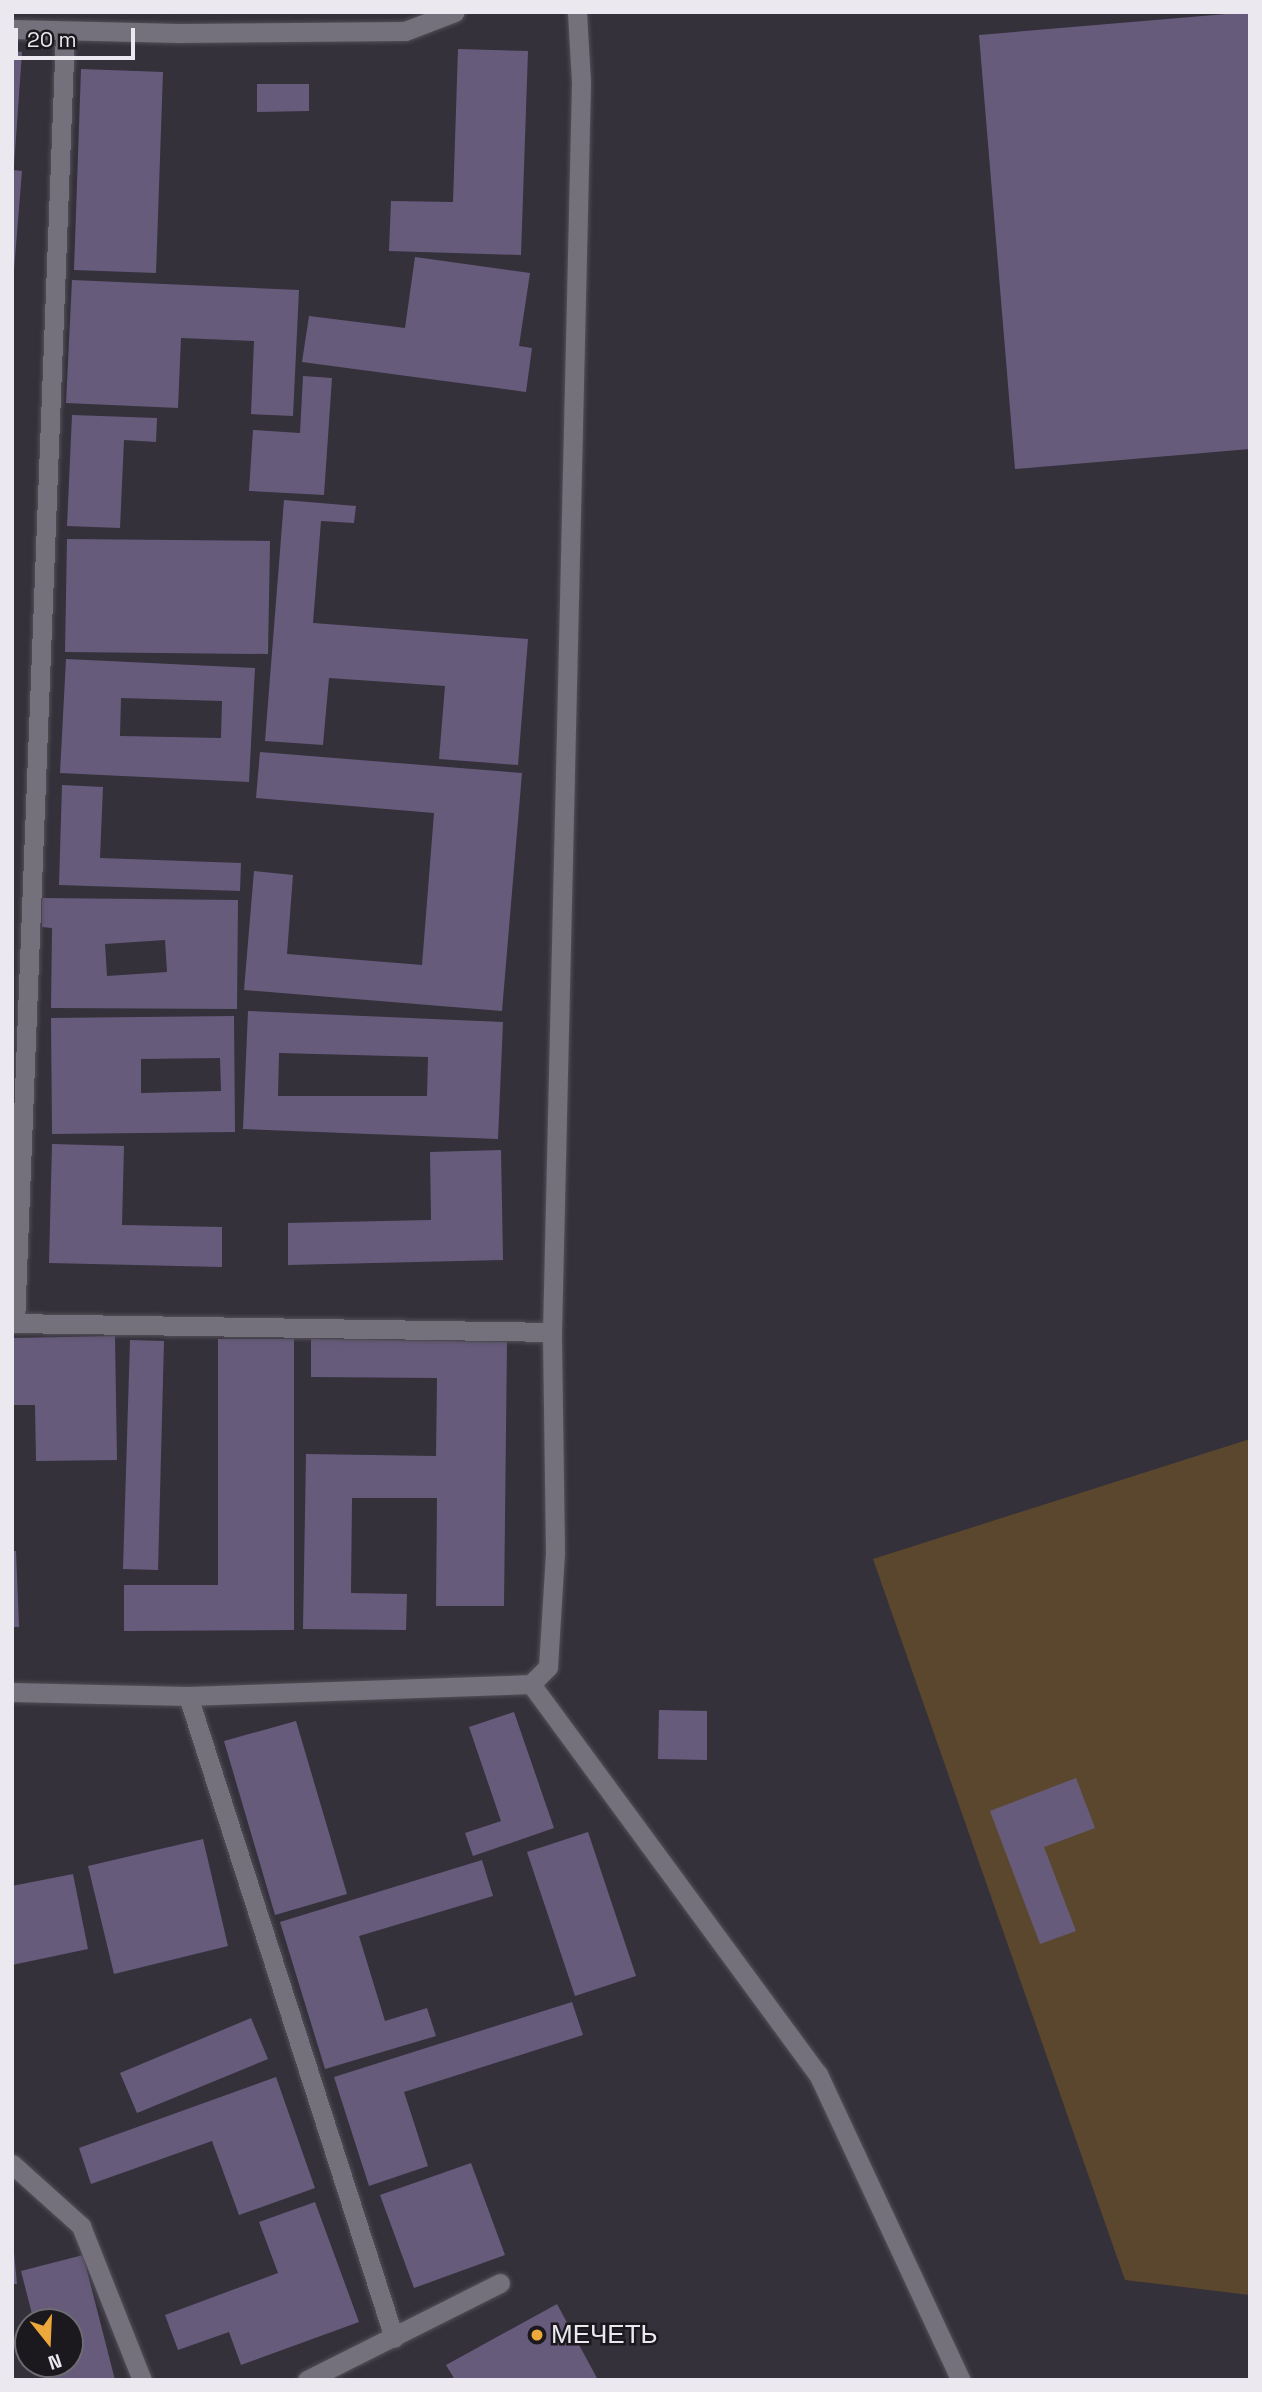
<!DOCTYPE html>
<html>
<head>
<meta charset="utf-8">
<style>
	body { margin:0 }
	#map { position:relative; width:1262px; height:2392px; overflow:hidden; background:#34313b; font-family:"Space Grotesk",sans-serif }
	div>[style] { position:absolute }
	.green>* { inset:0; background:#5b472d }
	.building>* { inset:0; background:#675b7c }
	.roads { filter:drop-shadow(0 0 2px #524f57) drop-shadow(0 0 2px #524f57) }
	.minor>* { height:19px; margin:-9.5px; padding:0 9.5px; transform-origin:9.5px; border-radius:9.5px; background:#74707c }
	.dots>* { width:19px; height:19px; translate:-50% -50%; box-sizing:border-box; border:4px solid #1b191e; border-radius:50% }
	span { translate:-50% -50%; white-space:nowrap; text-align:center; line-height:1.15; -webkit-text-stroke:5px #1b191e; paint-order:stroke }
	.poi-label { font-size:26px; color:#ebe8ef }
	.left { translate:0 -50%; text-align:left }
	.frame { position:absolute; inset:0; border:14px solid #ebe8ef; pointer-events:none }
	.north { position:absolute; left:14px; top:2308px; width:70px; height:70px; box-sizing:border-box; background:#1b191e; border:2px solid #6e6c72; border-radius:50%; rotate:162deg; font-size:19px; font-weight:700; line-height:28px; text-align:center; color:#ebe8ef }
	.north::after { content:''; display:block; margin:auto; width:24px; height:32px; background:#eda83b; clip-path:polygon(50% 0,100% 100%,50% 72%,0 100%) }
	.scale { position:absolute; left:14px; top:28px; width:121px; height:32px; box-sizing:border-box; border:4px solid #ebe8ef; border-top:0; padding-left:9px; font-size:21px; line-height:24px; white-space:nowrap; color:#ebe8ef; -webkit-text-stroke:5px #1b191e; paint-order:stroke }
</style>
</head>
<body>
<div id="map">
	<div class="green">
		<i style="clip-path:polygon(1250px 1439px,1250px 2295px,1125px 2280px,873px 1559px)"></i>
	</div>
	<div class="building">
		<i style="clip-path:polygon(1250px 12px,1250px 449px,1015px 469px,979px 35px)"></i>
		<i style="clip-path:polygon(458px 49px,528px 51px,521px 255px,389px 251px,391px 201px,453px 202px)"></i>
		<i style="clip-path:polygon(12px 51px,22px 52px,14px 166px,12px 166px)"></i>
		<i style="clip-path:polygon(81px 69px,163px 72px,156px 273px,74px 270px)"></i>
		<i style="clip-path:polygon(257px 84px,309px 84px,309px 111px,257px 112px)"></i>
		<i style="clip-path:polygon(12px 170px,22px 171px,14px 270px,12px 270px)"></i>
		<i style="clip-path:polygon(415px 257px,530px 273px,519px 346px,532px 348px,526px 392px,302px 362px,309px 316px,405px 328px)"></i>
		<i style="clip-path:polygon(72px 280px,299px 290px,293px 416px,251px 414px,254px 341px,181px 338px,178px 408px,66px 403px)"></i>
		<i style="clip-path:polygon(303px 376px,332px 378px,324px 495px,249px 491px,253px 430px,300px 433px)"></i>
		<i style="clip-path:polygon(72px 415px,157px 418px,156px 442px,124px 440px,120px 528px,67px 526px)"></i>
		<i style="clip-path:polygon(284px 500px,356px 506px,354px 523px,321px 521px,313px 623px,528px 639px,518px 765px,439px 759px,445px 686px,329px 678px,323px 745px,265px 741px)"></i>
		<i style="clip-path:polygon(67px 539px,270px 541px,268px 654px,65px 652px)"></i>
		<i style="clip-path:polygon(evenodd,66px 659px,255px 668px,249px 782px,60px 773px,66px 659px,121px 698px,222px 701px,221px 738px,120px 736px,121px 698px)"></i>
		<i style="clip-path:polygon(260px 752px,522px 773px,502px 1011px,244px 990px,254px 871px,293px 875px,287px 954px,422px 965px,434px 813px,256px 798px)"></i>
		<i style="clip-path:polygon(62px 785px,103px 787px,100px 858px,241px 863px,240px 891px,59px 885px)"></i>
		<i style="clip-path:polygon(evenodd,42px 898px,238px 900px,237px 1009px,51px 1008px,52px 928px,42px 927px,42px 898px,165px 940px,167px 972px,107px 976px,105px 944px,165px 940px)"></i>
		<i style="clip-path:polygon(evenodd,248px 1011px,503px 1022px,498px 1139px,243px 1129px,248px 1011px,279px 1053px,428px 1057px,427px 1096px,278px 1096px,279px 1053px)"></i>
		<i style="clip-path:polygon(evenodd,234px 1016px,235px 1132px,52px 1134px,51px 1018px,234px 1016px,220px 1058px,221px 1091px,141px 1093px,141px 1059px,220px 1058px)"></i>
		<i style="clip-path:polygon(52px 1144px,124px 1146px,122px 1225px,222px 1227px,222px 1267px,49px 1263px)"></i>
		<i style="clip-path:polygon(501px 1150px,503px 1260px,288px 1265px,288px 1223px,431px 1220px,430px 1152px)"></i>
		<i style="clip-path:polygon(115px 1336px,117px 1460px,36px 1461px,35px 1405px,12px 1405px,12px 1338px)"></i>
		<i style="clip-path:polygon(218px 1339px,294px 1339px,294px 1630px,124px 1631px,124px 1585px,218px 1585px)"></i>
		<i style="clip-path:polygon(311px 1339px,507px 1342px,504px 1606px,436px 1606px,437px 1498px,352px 1498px,351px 1593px,407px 1594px,406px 1630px,303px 1629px,306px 1454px,436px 1456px,437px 1378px,311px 1377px)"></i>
		<i style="clip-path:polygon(130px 1340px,164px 1341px,158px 1570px,123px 1569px)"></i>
		<i style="clip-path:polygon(12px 1551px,16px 1551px,19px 1627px,12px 1627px)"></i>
		<i style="clip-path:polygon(659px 1710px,707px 1711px,707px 1760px,658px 1759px)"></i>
		<i style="clip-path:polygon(514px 1712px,554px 1828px,473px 1856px,465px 1833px,501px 1821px,469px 1727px)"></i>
		<i style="clip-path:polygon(296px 1721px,347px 1894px,275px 1915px,224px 1741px)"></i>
		<i style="clip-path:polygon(1076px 1778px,1095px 1828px,1044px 1847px,1076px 1931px,1040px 1944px,990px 1811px)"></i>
		<i style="clip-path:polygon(588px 1832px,636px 1976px,575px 1996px,527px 1852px)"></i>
		<i style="clip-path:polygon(203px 1839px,228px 1946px,114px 1974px,88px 1866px)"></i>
		<i style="clip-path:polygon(482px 1860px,493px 1896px,359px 1936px,385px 2021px,427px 2008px,436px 2036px,325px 2069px,280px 1922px)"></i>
		<i style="clip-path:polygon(73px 1874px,88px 1949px,12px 1965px,12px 1886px)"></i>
		<i style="clip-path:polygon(572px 2002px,583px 2035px,404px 2092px,428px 2166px,369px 2186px,334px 2077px)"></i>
		<i style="clip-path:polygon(251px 2018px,268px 2059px,137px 2113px,120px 2073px)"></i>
		<i style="clip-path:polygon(276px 2077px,315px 2188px,239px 2215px,212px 2141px,91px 2184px,79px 2148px)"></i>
		<i style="clip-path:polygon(471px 2163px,505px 2255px,414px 2288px,380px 2195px)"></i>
		<i style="clip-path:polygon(315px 2202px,359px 2322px,241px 2365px,229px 2332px,178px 2350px,165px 2315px,278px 2273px,259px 2222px)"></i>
		<i style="clip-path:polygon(14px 2253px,17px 2284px,12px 2284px,12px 2254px)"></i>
		<i style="clip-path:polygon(83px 2255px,115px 2380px,49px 2380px,45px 2364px,70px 2364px,70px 2322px,34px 2322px,21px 2271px)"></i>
		<i style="clip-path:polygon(557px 2304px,598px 2380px,455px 2380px,446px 2365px)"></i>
	</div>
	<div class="roads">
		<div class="minor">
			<i style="left:12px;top:29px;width:167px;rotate:1.4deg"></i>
			<i style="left:179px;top:33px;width:226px;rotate:-0.5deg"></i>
			<i style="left:405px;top:31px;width:53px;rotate:-20.8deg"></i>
			<i style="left:12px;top:1323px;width:540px;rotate:0.95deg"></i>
			<i style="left:15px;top:1323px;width:1293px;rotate:-87.78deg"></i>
			<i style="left:531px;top:1684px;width:484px;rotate:53.7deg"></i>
			<i style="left:818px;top:2074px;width:338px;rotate:65deg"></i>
			<i style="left:12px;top:1692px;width:176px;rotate:1.3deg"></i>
			<i style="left:188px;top:1696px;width:343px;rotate:-2deg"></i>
			<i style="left:531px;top:1684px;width:24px;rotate:-45deg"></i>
			<i style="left:548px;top:1667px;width:115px;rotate:-86.5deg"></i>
			<i style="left:555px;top:1552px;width:220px;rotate:-90.8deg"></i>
			<i style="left:552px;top:1332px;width:1250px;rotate:-88.67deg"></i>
			<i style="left:581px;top:82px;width:70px;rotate:-93.3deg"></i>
			<i style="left:188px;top:1696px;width:674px;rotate:72.21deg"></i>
			<i style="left:12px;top:2164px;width:93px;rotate:41.9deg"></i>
			<i style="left:81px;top:2226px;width:166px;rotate:68.4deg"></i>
			<i style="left:307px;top:2380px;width:216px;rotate:-26.7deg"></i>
		</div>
	</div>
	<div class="dots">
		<i style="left:537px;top:2335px;background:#eda83b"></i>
	</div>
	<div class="poi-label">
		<span class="left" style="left:551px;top:2335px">МЕЧЕТЬ</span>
	</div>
	<div class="frame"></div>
	<div class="north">N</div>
	<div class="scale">20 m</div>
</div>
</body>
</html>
